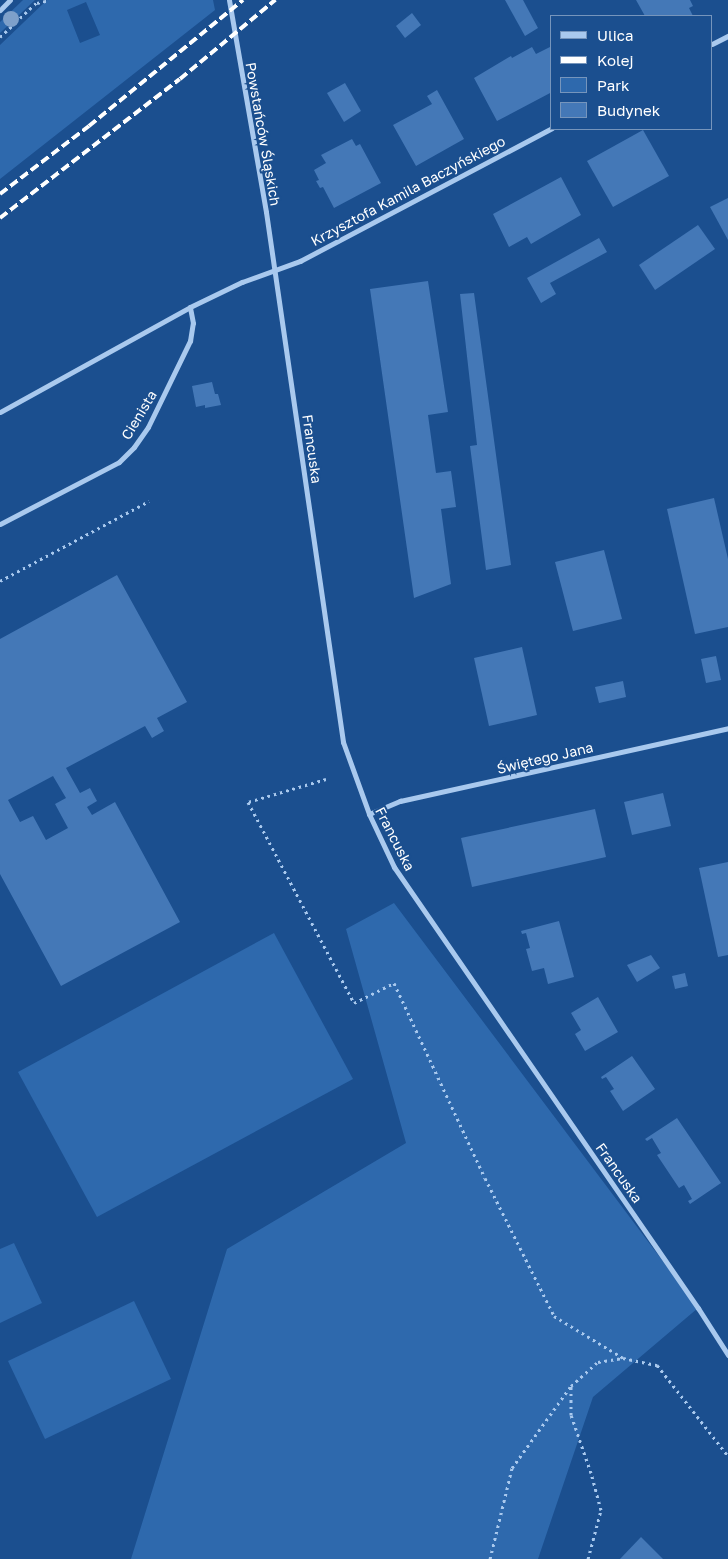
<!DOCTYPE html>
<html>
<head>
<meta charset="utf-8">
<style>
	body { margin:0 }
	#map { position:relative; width:728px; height:1559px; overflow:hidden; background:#1b4f8f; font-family:"Golos Text",sans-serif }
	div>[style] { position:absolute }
	.green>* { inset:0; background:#2e69ad }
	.building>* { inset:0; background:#4478b7 }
	.path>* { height:3px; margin-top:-1.5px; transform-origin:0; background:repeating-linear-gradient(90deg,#a9c9ee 0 2.5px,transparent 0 6.5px) }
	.minor>* { height:5px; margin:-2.5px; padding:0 2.5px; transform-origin:2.5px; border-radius:2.5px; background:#a9c9ee }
	.rail>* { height:4px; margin-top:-2px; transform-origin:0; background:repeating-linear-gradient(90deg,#fff 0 9px,transparent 0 13px) }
	.trees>* { width:16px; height:16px; margin:-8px; border-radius:50%; background:#7ea0ca }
	span { translate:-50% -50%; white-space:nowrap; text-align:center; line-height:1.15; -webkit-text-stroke:4px #1b4f8f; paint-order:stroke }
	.street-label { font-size:14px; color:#fff }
	.legend { position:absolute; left:550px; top:15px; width:162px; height:115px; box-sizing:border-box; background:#1b4f8f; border:1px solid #7695bc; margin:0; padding:6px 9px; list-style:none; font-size:15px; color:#fff }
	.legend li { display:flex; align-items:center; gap:10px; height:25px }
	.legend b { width:25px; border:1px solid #7695bc }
</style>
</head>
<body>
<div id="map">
	<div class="green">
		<i style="clip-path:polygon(23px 0,35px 0,0 33px,0 22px)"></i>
		<i style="clip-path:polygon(evenodd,47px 0,213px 0,215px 10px,0 179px,0 45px,47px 0,86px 2px,100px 35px,80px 43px,67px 10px,86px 2px)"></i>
		<i style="clip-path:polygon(394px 903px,698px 1308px,593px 1397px,538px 1559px,131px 1559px,227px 1249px,406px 1143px,346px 929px)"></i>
		<i style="clip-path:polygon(274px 933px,353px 1079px,97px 1217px,18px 1072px)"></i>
		<i style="clip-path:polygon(14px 1243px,42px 1303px,0 1323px,0 1249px)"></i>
		<i style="clip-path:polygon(134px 1301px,171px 1379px,45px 1439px,8px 1361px)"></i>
	</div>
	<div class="building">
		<i style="clip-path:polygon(505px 0,523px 0,538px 28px,525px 36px)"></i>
		<i style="clip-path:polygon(636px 0,690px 0,693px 6px,689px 8px,693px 16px,645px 16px)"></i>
		<i style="clip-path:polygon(412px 13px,421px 25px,405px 38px,396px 26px)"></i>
		<i style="clip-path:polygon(552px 46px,552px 92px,497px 121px,474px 78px,511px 56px,512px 58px,532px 47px,536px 54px)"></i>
		<i style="clip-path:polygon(345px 83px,361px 111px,344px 122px,327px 93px)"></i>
		<i style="clip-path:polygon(437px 90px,464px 139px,416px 166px,393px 125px,432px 104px,427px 96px)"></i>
		<i style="clip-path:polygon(643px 130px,669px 176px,613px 207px,587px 161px)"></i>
		<i style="clip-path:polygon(352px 139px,356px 146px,360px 144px,381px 183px,334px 208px,323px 187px,320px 188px,316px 181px,319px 180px,314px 170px,326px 163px,321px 155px)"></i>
		<i style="clip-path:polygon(561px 177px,581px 215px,531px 244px,527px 237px,509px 247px,493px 214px)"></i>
		<i style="clip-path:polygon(728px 198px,728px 240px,710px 207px)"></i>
		<i style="clip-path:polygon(698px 225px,715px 249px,655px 290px,639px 265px)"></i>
		<i style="clip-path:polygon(599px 238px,607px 252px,550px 283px,556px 294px,541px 303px,527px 278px)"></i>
		<i style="clip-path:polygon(428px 281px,448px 412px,428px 415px,436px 473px,451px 471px,456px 507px,441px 509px,451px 584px,414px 598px,370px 289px)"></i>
		<i style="clip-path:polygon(474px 293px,511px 565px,486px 570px,470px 446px,477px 445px,460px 294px)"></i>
		<i style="clip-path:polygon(212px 382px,215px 394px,218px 394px,221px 405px,205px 408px,205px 405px,196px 407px,192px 386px)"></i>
		<i style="clip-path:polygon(714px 498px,728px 559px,728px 627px,695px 634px,667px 509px)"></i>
		<i style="clip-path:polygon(604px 550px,622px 619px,573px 631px,555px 562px)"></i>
		<i style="clip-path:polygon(evenodd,117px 575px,187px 702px,157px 718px,164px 731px,152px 738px,145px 726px,66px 768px,80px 793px,90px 788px,97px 801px,87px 807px,92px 815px,115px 802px,180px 922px,61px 986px,0 874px,0 639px,117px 575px,53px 776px,66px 798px,55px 804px,68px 828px,46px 840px,33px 816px,20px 822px,8px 800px,53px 776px)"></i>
		<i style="clip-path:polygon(522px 647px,537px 715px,489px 726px,474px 658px)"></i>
		<i style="clip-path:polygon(716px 656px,721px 680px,706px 683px,701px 659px)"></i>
		<i style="clip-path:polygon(623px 681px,626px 697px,599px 703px,595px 687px)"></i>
		<i style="clip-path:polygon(663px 793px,671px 826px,632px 835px,624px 802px)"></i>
		<i style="clip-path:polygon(595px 809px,606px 857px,472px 887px,461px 838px)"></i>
		<i style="clip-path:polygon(728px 862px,728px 955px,718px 957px,699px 868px)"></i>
		<i style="clip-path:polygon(559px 921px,574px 977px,548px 984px,544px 968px,532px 971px,526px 949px,530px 948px,526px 933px,522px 934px,521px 931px)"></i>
		<i style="clip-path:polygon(651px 955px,660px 968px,637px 982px,627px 965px)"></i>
		<i style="clip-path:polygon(685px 973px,688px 986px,675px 989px,672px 976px)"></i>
		<i style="clip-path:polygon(598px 997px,618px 1032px,585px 1051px,575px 1034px,581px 1030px,571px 1013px)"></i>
		<i style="clip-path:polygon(632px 1056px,655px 1089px,623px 1111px,610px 1091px,614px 1089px,606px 1077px,602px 1079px,601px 1077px)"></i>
		<i style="clip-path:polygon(677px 1118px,721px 1183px,690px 1204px,688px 1201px,692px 1199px,684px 1185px,679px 1188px,657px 1155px,661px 1153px,652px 1138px,647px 1141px,645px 1139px)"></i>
		<i style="clip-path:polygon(641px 1537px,663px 1559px,620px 1559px)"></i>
	</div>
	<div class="path">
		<i style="left:37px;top:3px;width:13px;rotate:-13deg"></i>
		<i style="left:20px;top:18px;width:26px;rotate:-43deg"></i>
		<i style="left:0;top:37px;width:19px;rotate:-43deg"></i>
		<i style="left:0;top:581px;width:169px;rotate:-28.2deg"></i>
		<i style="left:326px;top:779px;width:81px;rotate:163.6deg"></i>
		<i style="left:248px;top:802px;width:227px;rotate:62.2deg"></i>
		<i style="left:354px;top:1003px;width:45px;rotate:-26.6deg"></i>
		<i style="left:394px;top:983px;width:215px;rotate:65deg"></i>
		<i style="left:485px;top:1178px;width:154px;rotate:63.4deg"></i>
		<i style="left:554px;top:1316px;width:81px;rotate:31.3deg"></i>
		<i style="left:490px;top:1559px;width:94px;rotate:-76.4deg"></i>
		<i style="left:512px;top:1468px;width:101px;rotate:-54.3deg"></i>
		<i style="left:588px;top:1559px;width:51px;rotate:-75.1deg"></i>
		<i style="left:601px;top:1510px;width:38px;rotate:-105deg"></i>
		<i style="left:591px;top:1473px;width:61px;rotate:-109deg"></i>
		<i style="left:571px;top:1415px;width:29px;rotate:-90deg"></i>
		<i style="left:571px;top:1386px;width:36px;rotate:-42deg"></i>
		<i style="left:598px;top:1362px;width:25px;rotate:-9deg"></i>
		<i style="left:623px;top:1358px;width:35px;rotate:12deg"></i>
		<i style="left:657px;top:1365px;width:115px;rotate:52deg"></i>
	</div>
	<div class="minor">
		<i style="left:229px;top:0;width:215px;rotate:80.1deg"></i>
		<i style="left:266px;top:212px;width:536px;rotate:81.73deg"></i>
		<i style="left:343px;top:742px;width:77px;rotate:70.1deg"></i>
		<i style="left:369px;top:814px;width:59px;rotate:64.7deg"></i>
		<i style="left:394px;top:867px;width:536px;rotate:55.42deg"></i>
		<i style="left:698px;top:1308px;width:56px;rotate:57.4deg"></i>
		<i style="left:0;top:10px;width:14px;rotate:-45deg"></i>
		<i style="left:712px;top:44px;width:18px;rotate:-27deg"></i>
		<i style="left:0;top:412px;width:217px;rotate:-28.9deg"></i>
		<i style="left:190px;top:307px;width:58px;rotate:-25.7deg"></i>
		<i style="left:242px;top:282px;width:62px;rotate:-19.9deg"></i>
		<i style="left:300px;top:261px;width:285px;rotate:-27.8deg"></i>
		<i style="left:0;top:524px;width:134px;rotate:-27.5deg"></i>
		<i style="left:119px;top:462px;width:21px;rotate:-45deg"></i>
		<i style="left:134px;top:447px;width:24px;rotate:-55deg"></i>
		<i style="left:148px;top:427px;width:96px;rotate:-64deg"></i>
		<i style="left:190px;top:341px;width:18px;rotate:-81deg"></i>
		<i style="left:193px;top:323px;width:16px;rotate:-101deg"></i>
		<i style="left:369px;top:814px;width:34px;rotate:-23deg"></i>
		<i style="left:400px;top:801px;width:336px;rotate:-12.5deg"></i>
	</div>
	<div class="rail">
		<i style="left:0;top:194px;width:112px;rotate:-37.4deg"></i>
		<i style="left:89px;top:126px;width:199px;rotate:-39.3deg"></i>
		<i style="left:0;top:218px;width:227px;rotate:-37.7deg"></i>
		<i style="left:180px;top:79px;width:124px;rotate:-39.7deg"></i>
	</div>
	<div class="trees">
		<i style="left:11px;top:19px"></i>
	</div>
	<div class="street-label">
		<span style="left:263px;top:134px;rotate:80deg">Powstańców Śląskich</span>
		<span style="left:408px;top:191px;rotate:-28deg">Krzysztofa Kamila Baczyńskiego</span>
		<span style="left:139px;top:415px;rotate:-59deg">Cienista</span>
		<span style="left:312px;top:449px;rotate:82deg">Francuska</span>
		<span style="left:545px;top:758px;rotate:-13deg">Świętego Jana</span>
		<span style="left:395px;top:839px;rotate:63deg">Francuska</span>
		<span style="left:619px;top:1173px;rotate:55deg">Francuska</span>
	</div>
	<ul class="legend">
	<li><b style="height:6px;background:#a9c9ee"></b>Ulica</li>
	<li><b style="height:6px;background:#fff"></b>Kolej</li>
	<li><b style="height:14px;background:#2e69ad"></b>Park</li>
	<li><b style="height:14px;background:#4478b7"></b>Budynek</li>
	</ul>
</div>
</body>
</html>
